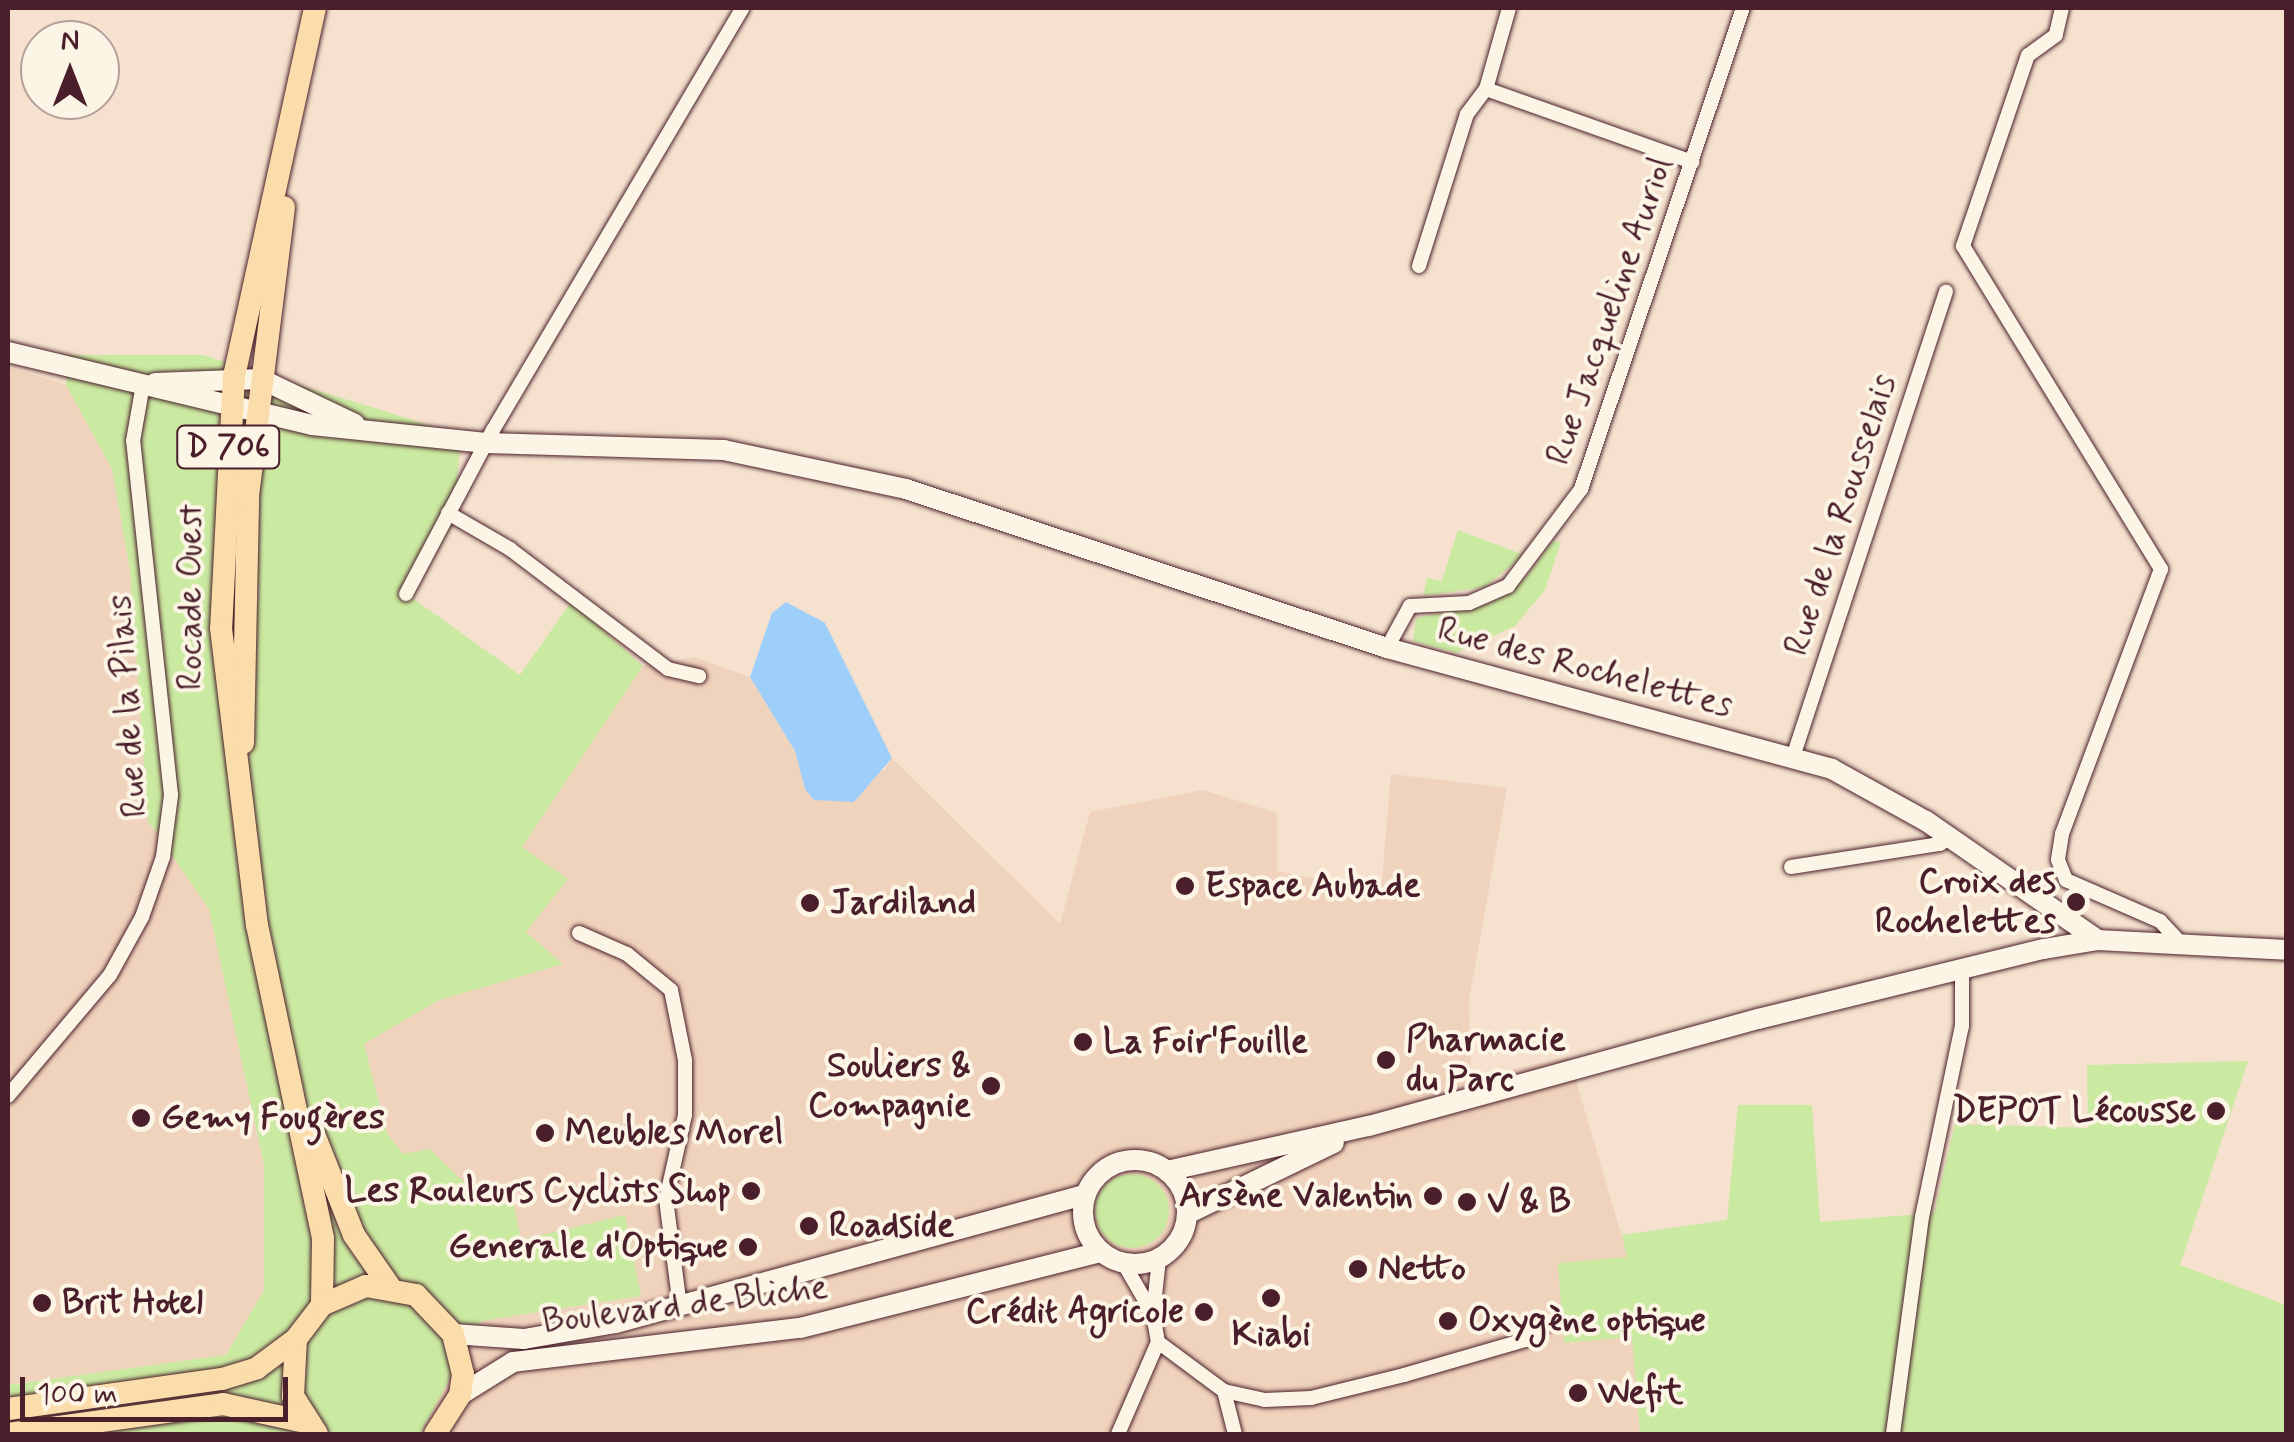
<!DOCTYPE html>
<html>
<head>
<meta charset="utf-8">
<style>
	body { margin:0 }
	#map { position:relative; width:2294px; height:1442px; overflow:hidden; background:#f5e1cd; font-family:Mynerve,sans-serif }
	div>[style] { position:absolute }
	.built>* { inset:0; background:#f0d3bc }
	.green>* { inset:0; background:#cbeaa1 }
	.round { border-radius:50% }
	.water>* { inset:0; background:#9dcffa }
	.roads { filter:drop-shadow(0 0 2px #4a1f2b) drop-shadow(0 0 2px #4a1f2b) }
	.street>* { height:14px; margin:-7px; padding:0 7px; transform-origin:7px; border-radius:7px; background:#fcf5e5 }
	.secondary>* { height:20px; margin:-10px; padding:0 10px; transform-origin:10px; border-radius:10px; background:#fcf5e5 }
	.secondary>.ring { margin:-10px; padding:0; box-sizing:content-box; background:none; border:20px solid #fcf5e5; border-radius:50% }
	.primary>* { height:22px; margin:-11px; padding:0 11px; transform-origin:11px; border-radius:11px; background:#faddab }
	.dots>* { width:28px; height:28px; translate:-50% -50%; box-sizing:border-box; border:5px solid #fcf5e5; border-radius:50% }
	span { translate:-50% -50%; white-space:nowrap; text-align:center; line-height:1.15; -webkit-text-stroke:8px #fcf5e5; paint-order:stroke }
	.shield-label span { padding:2px 8px; background:#fcf5e5; border:2px solid; border-radius:8px; -webkit-text-stroke-width:0 }
	.shield-label { font-size:32px; color:#4a1f2b; font-weight:700 }
	.street-label { font-size:35px; color:#4a1f2b }
	.poi-label { font-size:35px; color:#4a1f2b; font-weight:700 }
	.right { translate:-100% -50%; text-align:right }
	.left { translate:0 -50%; text-align:left }
	.frame { position:absolute; inset:0; border:10px solid #4a1f2b; pointer-events:none }
	.north { position:absolute; left:20px; top:20px; width:100px; height:100px; box-sizing:border-box; background:#fcf5e5; border:2px solid #b59f9b; border-radius:50%; rotate:0deg; font-size:28px; font-weight:700; line-height:40px; text-align:center; color:#4a1f2b }
	.north::after { content:''; display:block; margin:auto; width:35px; height:45px; background:#4a1f2b; clip-path:polygon(50% 0,100% 100%,50% 72%,0 100%) }
	.scale { position:absolute; left:20px; top:1377px; width:268px; height:45px; box-sizing:border-box; border:5px solid #4a1f2b; border-top:0; padding-left:12px; font-size:30px; line-height:35px; white-space:nowrap; color:#4a1f2b; -webkit-text-stroke:8px #fcf5e5; paint-order:stroke }
</style>
</head>
<body>
<div id="map">
	<div class="built">
		<i style="clip-path:polygon(8px 367px,66px 385px,112px 469px,130px 570px,148px 821px,209px 908px,264px 1166px,264px 1290px,226px 1355px,8px 1385px)"></i>
		<i style="clip-path:polygon(694px 657px,750px 677px,795px 751px,805px 789px,884px 771px,892px 758px,1060px 924px,1090px 812px,1203px 790px,1277px 813px,1277px 871px,1381px 891px,1391px 774px,1507px 788px,1469px 1000px,1471px 1078px,1569px 1057px,1628px 1257px,1564px 1342px,1632px 1336px,1640px 1434px,420px 1434px,481px 1321px,640px 1296px,520px 1240px,430px 1150px,403px 1154px,387px 1134px,364px 1043px,439px 1000px,562px 964px,525px 932px,522px 847px,643px 666px)"></i>
	</div>
	<div class="green">
		<i style="clip-path:polygon(67px 355px,203px 355px,461px 435px,453px 524px,411px 597px,520px 675px,571px 602px,643px 666px,522px 847px,568px 879px,526px 932px,563px 964px,439px 1000px,364px 1044px,387px 1133px,403px 1154px,430px 1149px,472px 1190px,510px 1184px,521px 1240px,625px 1215px,641px 1296px,481px 1321px,420px 1434px,8px 1434px,8px 1385px,226px 1355px,264px 1290px,264px 1165px,209px 909px,148px 821px,130px 570px,112px 469px,66px 385px)"></i>
		<i style="clip-path:polygon(1458px 530px,1524px 555px,1485px 587px,1423px 596px,1427px 578px,1442px 581px)"></i>
		<i style="clip-path:polygon(1553px 541px,1561px 542px,1545px 590px,1515px 626px,1456px 653px,1413px 641px,1416px 618px,1490px 603px,1526px 577px)"></i>
		<i style="clip-path:polygon(2248px 1061px,2180px 1265px,2286px 1305px,2286px 1434px,1640px 1434px,1632px 1337px,1564px 1343px,1558px 1263px,1627px 1257px,1622px 1235px,1727px 1220px,1738px 1105px,1812px 1105px,1820px 1222px,1934px 1213px,1955px 1124px,2088px 1128px,2087px 1065px)"></i>
		<i class="round" style="left:1095px;top:1174px;width:74px;height:74px"></i>
	</div>
	<div class="water">
		<i style="clip-path:polygon(786px 602px,825px 623px,892px 758px,854px 802px,814px 800px,805px 789px,795px 751px,750px 677px,772px 613px)"></i>
	</div>
	<div class="roads">
		<div class="street">
			<i style="left:2062px;top:8px;width:28px;rotate:103deg"></i>
			<i style="left:2056px;top:35px;width:34px;rotate:144deg"></i>
			<i style="left:2028px;top:55px;width:202px;rotate:108.8deg"></i>
			<i style="left:1963px;top:246px;width:379px;rotate:58.5deg"></i>
			<i style="left:2161px;top:569px;width:283px;rotate:110.5deg"></i>
			<i style="left:2062px;top:834px;width:26px;rotate:99deg"></i>
			<i style="left:2058px;top:860px;width:22px;rotate:68deg"></i>
			<i style="left:2066px;top:880px;width:103px;rotate:23.6deg"></i>
			<i style="left:2160px;top:921px;width:33px;rotate:47deg"></i>
			<i style="left:1486px;top:89px;width:84px;rotate:-74.1deg"></i>
			<i style="left:1419px;top:266px;width:159px;rotate:-72.5deg"></i>
			<i style="left:1467px;top:114px;width:31px;rotate:-53deg"></i>
			<i style="left:1486px;top:89px;width:219px;rotate:19.5deg"></i>
			<i style="left:448px;top:513px;width:72px;rotate:30.1deg"></i>
			<i style="left:510px;top:549px;width:198px;rotate:37.2deg"></i>
			<i style="left:668px;top:669px;width:32px;rotate:13deg"></i>
			<i style="left:406px;top:594px;width:186px;rotate:-62.1deg"></i>
			<i style="left:493px;top:430px;width:490px;rotate:-59.4deg"></i>
			<i style="left:1387px;top:648px;width:48px;rotate:-61.3deg"></i>
			<i style="left:1410px;top:606px;width:59px;rotate:-2.9deg"></i>
			<i style="left:1469px;top:603px;width:43px;rotate:-23.6deg"></i>
			<i style="left:1508px;top:586px;width:121px;rotate:-53deg"></i>
			<i style="left:1581px;top:489px;width:508px;rotate:-71.39deg"></i>
			<i style="left:1793px;top:757px;width:490px;rotate:-71.8deg"></i>
			<i style="left:1791px;top:867px;width:151px;rotate:-8.8deg"></i>
			<i style="left:1940px;top:844px;width:11px;rotate:-38deg"></i>
			<i style="left:579px;top:933px;width:52px;rotate:23.6deg"></i>
			<i style="left:627px;top:954px;width:57px;rotate:39.3deg"></i>
			<i style="left:671px;top:990px;width:71px;rotate:78.7deg"></i>
			<i style="left:685px;top:1060px;width:55px;rotate:90deg"></i>
			<i style="left:685px;top:1115px;width:86px;rotate:102.7deg"></i>
			<i style="left:666px;top:1199px;width:109px;rotate:82.6deg"></i>
			<i style="left:8px;top:1096px;width:158px;rotate:-49.9deg"></i>
			<i style="left:110px;top:975px;width:66px;rotate:-61.1deg"></i>
			<i style="left:142px;top:917px;width:64px;rotate:-70.7deg"></i>
			<i style="left:163px;top:857px;width:63px;rotate:-82.6deg"></i>
			<i style="left:171px;top:795px;width:356px;rotate:-96.1deg"></i>
			<i style="left:133px;top:441px;width:58px;rotate:-80deg"></i>
			<i style="left:1159px;top:1259px;width:55px;rotate:96.2deg"></i>
			<i style="left:1153px;top:1314px;width:28px;rotate:80deg"></i>
			<i style="left:1158px;top:1342px;width:82px;rotate:36.6deg"></i>
			<i style="left:1224px;top:1391px;width:42px;rotate:12.4deg"></i>
			<i style="left:1265px;top:1400px;width:46px;rotate:-2.5deg"></i>
			<i style="left:1311px;top:1398px;width:96px;rotate:-13.9deg"></i>
			<i style="left:1404px;top:1375px;width:126px;rotate:-16.1deg"></i>
			<i style="left:1525px;top:1340px;width:24px;rotate:-36deg"></i>
			<i style="left:1124px;top:1264px;width:58px;rotate:59.9deg"></i>
			<i style="left:1224px;top:1391px;width:44px;rotate:75.7deg"></i>
			<i style="left:1118px;top:1434px;width:100px;rotate:-66.5deg"></i>
			<i style="left:1893px;top:1434px;width:219px;rotate:-82.4deg"></i>
			<i style="left:1922px;top:1217px;width:195px;rotate:-78.2deg"></i>
			<i style="left:1962px;top:1026px;width:58px;rotate:-90deg"></i>
		</div>
		<div class="secondary">
			<i style="left:8px;top:352px;width:313px;rotate:13.5deg"></i>
			<i style="left:312px;top:425px;width:175px;rotate:5.9deg"></i>
			<i style="left:486px;top:443px;width:238px;rotate:1.7deg"></i>
			<i style="left:724px;top:450px;width:186px;rotate:12.1deg"></i>
			<i style="left:906px;top:489px;width:507px;rotate:18.29deg"></i>
			<i style="left:1387px;top:648px;width:461px;rotate:15.2deg"></i>
			<i style="left:1832px;top:769px;width:107px;rotate:29deg"></i>
			<i style="left:1926px;top:821px;width:209px;rotate:34.7deg"></i>
			<i style="left:155px;top:383px;width:106px;rotate:-2.2deg"></i>
			<i style="left:261px;top:379px;width:104px;rotate:25.6deg"></i>
			<i class="ring" style="left:1083px;top:1160px;width:84px;height:84px"></i>
			<i style="left:1167px;top:1171px;width:207px;rotate:-12.6deg"></i>
			<i style="left:1369px;top:1126px;width:403px;rotate:-15.4deg"></i>
			<i style="left:1758px;top:1019px;width:294px;rotate:-13.8deg"></i>
			<i style="left:2044px;top:949px;width:55px;rotate:-9.5deg"></i>
			<i style="left:2098px;top:940px;width:188px;rotate:3deg"></i>
			<i style="left:1187px;top:1214px;width:163px;rotate:-25.8deg"></i>
			<i style="left:453px;top:1334px;width:71px;rotate:4deg"></i>
			<i style="left:524px;top:1339px;width:93px;rotate:-9.9deg"></i>
			<i style="left:616px;top:1323px;width:486px;rotate:-15.3deg"></i>
			<i style="left:460px;top:1395px;width:62px;rotate:-31.9deg"></i>
			<i style="left:513px;top:1362px;width:289px;rotate:-6.8deg"></i>
			<i style="left:800px;top:1328px;width:309px;rotate:-14.2deg"></i>
		</div>
		<div class="primary">
			<i style="left:315px;top:8px;width:376px;rotate:102.4deg"></i>
			<i style="left:234px;top:375px;width:253px;rotate:92.9deg"></i>
			<i style="left:221px;top:628px;width:299px;rotate:83.1deg"></i>
			<i style="left:257px;top:925px;width:321px;rotate:78.1deg"></i>
			<i style="left:323px;top:1239px;width:66px;rotate:90.9deg"></i>
			<i style="left:243px;top:743px;width:247px;rotate:-88.8deg"></i>
			<i style="left:248px;top:496px;width:291px;rotate:-82.9deg"></i>
			<i style="left:314px;top:1134px;width:109px;rotate:68.4deg"></i>
			<i style="left:354px;top:1235px;width:63px;rotate:55.3deg"></i>
			<i style="left:8px;top:1409px;width:216px;rotate:-8deg"></i>
			<i style="left:222px;top:1379px;width:37px;rotate:-17deg"></i>
			<i style="left:257px;top:1368px;width:49px;rotate:-36.6deg"></i>
			<i style="left:8px;top:1434px;width:217px;rotate:-7.9deg"></i>
			<i style="left:223px;top:1404px;width:84px;rotate:12.4deg"></i>
			<i style="left:317px;top:1434px;width:45px;rotate:-122.3deg"></i>
			<i style="left:293px;top:1396px;width:57px;rotate:-87deg"></i>
			<i style="left:296px;top:1339px;width:43px;rotate:-52.6deg"></i>
			<i style="left:322px;top:1305px;width:48px;rotate:-23.4deg"></i>
			<i style="left:366px;top:1286px;width:51px;rotate:10.2deg"></i>
			<i style="left:416px;top:1295px;width:54px;rotate:46.5deg"></i>
			<i style="left:453px;top:1334px;width:41px;rotate:76deg"></i>
			<i style="left:463px;top:1374px;width:21px;rotate:98deg"></i>
			<i style="left:460px;top:1395px;width:46px;rotate:122.7deg"></i>
		</div>
	</div>
	<div class="dots">
		<i style="left:1185px;top:886px;background:#4a1f2b"></i>
		<i style="left:2076px;top:902px;background:#4a1f2b"></i>
		<i style="left:810px;top:903px;background:#4a1f2b"></i>
		<i style="left:1083px;top:1042px;background:#4a1f2b"></i>
		<i style="left:1386px;top:1060px;background:#4a1f2b"></i>
		<i style="left:991px;top:1086px;background:#4a1f2b"></i>
		<i style="left:2216px;top:1111px;background:#4a1f2b"></i>
		<i style="left:141px;top:1118px;background:#4a1f2b"></i>
		<i style="left:545px;top:1133px;background:#4a1f2b"></i>
		<i style="left:751px;top:1191px;background:#4a1f2b"></i>
		<i style="left:1433px;top:1196px;background:#4a1f2b"></i>
		<i style="left:1467px;top:1202px;background:#4a1f2b"></i>
		<i style="left:809px;top:1226px;background:#4a1f2b"></i>
		<i style="left:748px;top:1247px;background:#4a1f2b"></i>
		<i style="left:1358px;top:1269px;background:#4a1f2b"></i>
		<i style="left:1271px;top:1298px;background:#4a1f2b"></i>
		<i style="left:42px;top:1303px;background:#4a1f2b"></i>
		<i style="left:1204px;top:1312px;background:#4a1f2b"></i>
		<i style="left:1448px;top:1321px;background:#4a1f2b"></i>
		<i style="left:1578px;top:1393px;background:#4a1f2b"></i>
	</div>
	<div class="shield-label">
		<span style="left:228px;top:447px">D 706</span>
	</div>
	<div class="street-label">
		<span style="left:1610px;top:311px;rotate:-71deg">Rue Jacqueline Auriol</span>
		<span style="left:1841px;top:515px;rotate:-72deg">Rue de la Rousselais</span>
		<span style="left:191px;top:597px;rotate:-90deg">Rocade Ouest</span>
		<span style="left:1585px;top:668px;rotate:15deg">Rue des Rochelettes</span>
		<span style="left:128px;top:706px;rotate:-94deg">Rue de la Pilais</span>
		<span style="left:685px;top:1305px;rotate:-7deg">Boulevard de Bliche</span>
	</div>
	<div class="poi-label">
		<span class="right" style="left:2056px;top:902px">Croix des<br>Rochelettes</span>
		<span class="left" style="left:1205px;top:886px">Espace Aubade</span>
		<span class="left" style="left:830px;top:903px">Jardiland</span>
		<span class="left" style="left:1406px;top:1060px">Pharmacie<br>du Parc</span>
		<span class="left" style="left:1103px;top:1042px">La Foir'Fouille</span>
		<span class="right" style="left:971px;top:1086px">Souliers &amp;<br>Compagnie</span>
		<span class="right" style="left:2196px;top:1111px">DEPOT Lécousse</span>
		<span class="left" style="left:161px;top:1118px">Gemy Fougères</span>
		<span class="left" style="left:565px;top:1133px">Meubles Morel</span>
		<span class="right" style="left:731px;top:1191px">Les Rouleurs Cyclists Shop</span>
		<span class="right" style="left:1413px;top:1196px">Arsène Valentin</span>
		<span class="left" style="left:1487px;top:1202px">V &amp; B</span>
		<span class="left" style="left:829px;top:1226px">Roadside</span>
		<span class="right" style="left:728px;top:1247px">Generale d'Optique</span>
		<span class="left" style="left:1378px;top:1269px">Netto</span>
		<span class="left" style="left:62px;top:1303px">Brit Hotel</span>
		<span class="right" style="left:1184px;top:1312px">Crédit Agricole</span>
		<span class="left" style="left:1468px;top:1321px">Oxygène optique</span>
		<span style="left:1271px;top:1335px">Kiabi</span>
		<span class="left" style="left:1598px;top:1393px">Wefit</span>
	</div>
	<div class="frame"></div>
	<div class="north">N</div>
	<div class="scale">100 m</div>
</div>
</body>
</html>
